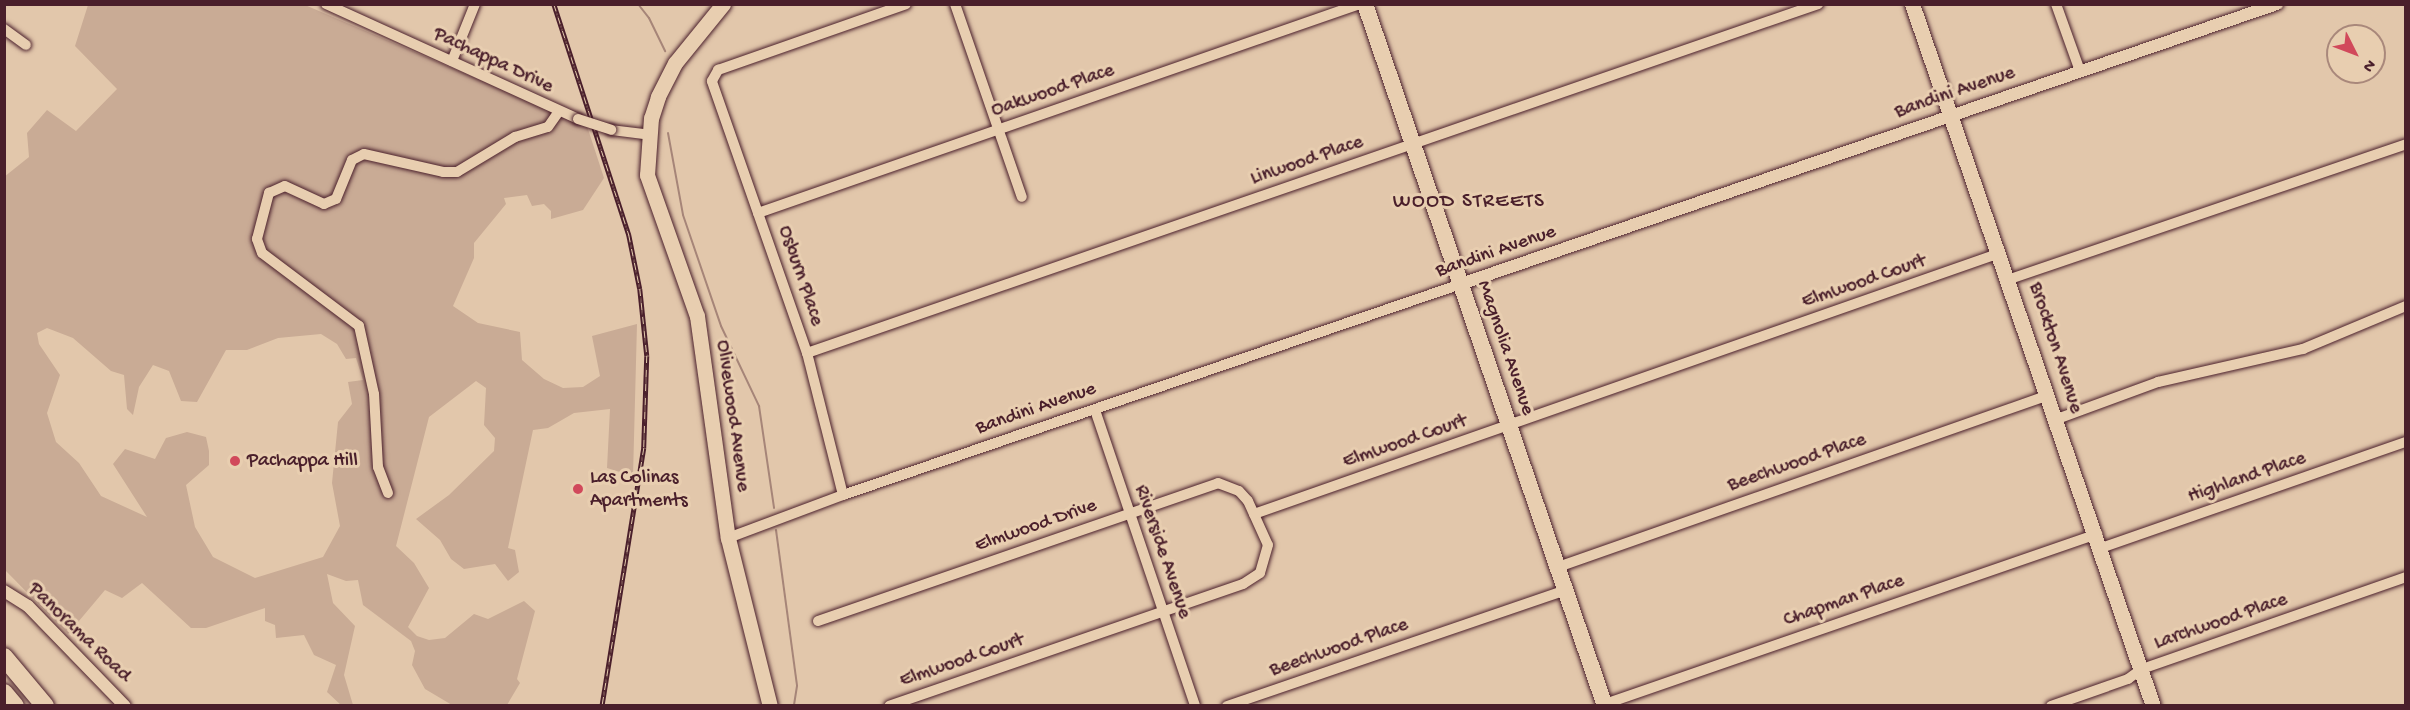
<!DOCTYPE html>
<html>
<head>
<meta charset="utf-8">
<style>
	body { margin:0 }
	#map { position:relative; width:2410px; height:710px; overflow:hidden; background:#e2c7ab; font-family:"Gochi Hand",sans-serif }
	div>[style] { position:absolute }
	.green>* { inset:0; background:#c9ab95 }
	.stream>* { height:2px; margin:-1px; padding:0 1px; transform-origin:1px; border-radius:1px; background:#a68578 }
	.roads { filter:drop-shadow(0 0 2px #4a1f2b) drop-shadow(0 0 2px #4a1f2b) }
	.minor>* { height:10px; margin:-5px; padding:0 5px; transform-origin:5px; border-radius:5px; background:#e8ceb0 }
	.tertiary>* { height:12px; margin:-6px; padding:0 6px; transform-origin:6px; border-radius:6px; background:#e8ceb0 }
	.secondary>* { height:15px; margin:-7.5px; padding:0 7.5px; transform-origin:7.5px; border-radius:7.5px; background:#e8ceb0 }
	.primary>* { height:16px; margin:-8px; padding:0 8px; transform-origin:8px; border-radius:8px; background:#e8ceb0 }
	.motorway>* { height:18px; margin:-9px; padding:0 9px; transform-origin:9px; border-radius:9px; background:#e8ceb0 }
	.rail>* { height:4.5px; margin-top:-2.25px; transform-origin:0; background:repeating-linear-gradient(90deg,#e8ceb0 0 7px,#4a1f2b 0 14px); box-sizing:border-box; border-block:2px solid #4a1f2b }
	.bridges { filter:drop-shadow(0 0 2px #4a1f2b) drop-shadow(0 0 2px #4a1f2b) }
	.minor-bridge>* { height:10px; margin:-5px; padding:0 5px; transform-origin:5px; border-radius:5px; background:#e8ceb0 }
	.dots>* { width:16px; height:16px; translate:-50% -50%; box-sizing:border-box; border:3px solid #e8ceb0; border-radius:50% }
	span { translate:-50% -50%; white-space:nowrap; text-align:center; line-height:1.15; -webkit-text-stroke:6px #e8ceb0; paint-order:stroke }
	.street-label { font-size:20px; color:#4a1f2b }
	.poi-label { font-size:20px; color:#4a1f2b }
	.left { translate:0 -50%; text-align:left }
	.neighbourhood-label { font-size:21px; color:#4a1f2b; letter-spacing:1.5px }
	.frame { position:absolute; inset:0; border:6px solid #4a1f2b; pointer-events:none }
	.north { position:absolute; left:2326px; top:24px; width:60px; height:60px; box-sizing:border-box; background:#e8ceb0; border:2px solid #a9887b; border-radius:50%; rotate:132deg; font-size:16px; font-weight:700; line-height:24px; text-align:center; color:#4a1f2b }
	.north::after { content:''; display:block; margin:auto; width:21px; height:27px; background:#d1495b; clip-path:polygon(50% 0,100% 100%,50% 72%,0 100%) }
</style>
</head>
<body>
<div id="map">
	<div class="green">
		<i style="clip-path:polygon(evenodd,220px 4px,305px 5px,587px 126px,604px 178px,583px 210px,551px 219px,551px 211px,544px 204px,532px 206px,527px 195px,504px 198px,506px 204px,474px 243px,474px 258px,453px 306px,478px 323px,520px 332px,522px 360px,544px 379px,563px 388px,583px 387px,600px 376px,592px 336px,637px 324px,633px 476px,607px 468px,610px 409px,574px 413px,548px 428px,533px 430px,508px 548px,515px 550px,519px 572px,508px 581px,495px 564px,464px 569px,451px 559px,440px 540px,416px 519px,449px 495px,494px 451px,495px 438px,484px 425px,486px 388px,476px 381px,429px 417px,396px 546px,414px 563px,429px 588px,408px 627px,417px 636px,429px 640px,445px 638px,474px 614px,488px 619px,524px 601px,535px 611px,517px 679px,520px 683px,507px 705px,452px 705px,425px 689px,412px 665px,415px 651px,411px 641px,363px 605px,358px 580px,346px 581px,327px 574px,333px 603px,355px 626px,344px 675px,353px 705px,342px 706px,327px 692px,336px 665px,314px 655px,304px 635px,276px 638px,275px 625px,265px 621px,265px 608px,206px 628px,191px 628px,142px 583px,122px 598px,105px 590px,68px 634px,5px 570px,4px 177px,29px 157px,27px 133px,47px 110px,76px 131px,117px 89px,75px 46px,88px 5px,220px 4px,47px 328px,73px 338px,111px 371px,124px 375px,127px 409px,133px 415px,139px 387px,153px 365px,169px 371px,181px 401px,197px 402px,226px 350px,247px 350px,278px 338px,321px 334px,337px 344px,346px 359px,356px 358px,363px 380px,348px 382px,352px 404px,338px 422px,332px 483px,340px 526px,323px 557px,255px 578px,213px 557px,195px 527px,186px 485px,209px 465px,209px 451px,206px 437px,187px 432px,166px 438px,155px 459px,125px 449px,113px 464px,147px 517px,101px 496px,79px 463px,56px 442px,47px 413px,60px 375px,39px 344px,37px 333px,47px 328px)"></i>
	</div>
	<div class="stream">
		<i style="left:638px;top:4px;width:18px;rotate:52deg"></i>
		<i style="left:649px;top:18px;width:37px;rotate:64deg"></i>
		<i style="left:668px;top:133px;width:83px;rotate:79.6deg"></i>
		<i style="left:683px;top:215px;width:117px;rotate:71.1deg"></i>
		<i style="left:721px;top:326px;width:89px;rotate:64.6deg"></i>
		<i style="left:759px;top:406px;width:103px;rotate:81.6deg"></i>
		<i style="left:776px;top:530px;width:157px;rotate:82.3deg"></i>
		<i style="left:797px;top:686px;width:20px;rotate:99deg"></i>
	</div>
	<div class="roads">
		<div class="minor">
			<i style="left:326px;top:4px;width:277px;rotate:24.5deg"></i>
			<i style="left:955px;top:4px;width:204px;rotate:70.9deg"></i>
			<i style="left:2056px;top:4px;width:71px;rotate:70.3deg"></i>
			<i style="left:4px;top:29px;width:27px;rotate:36deg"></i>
			<i style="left:452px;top:61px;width:61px;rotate:-68deg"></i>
			<i style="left:611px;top:130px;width:38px;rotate:7deg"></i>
			<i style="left:758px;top:213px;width:637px;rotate:-19.15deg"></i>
			<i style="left:2010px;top:279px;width:418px;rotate:-18.8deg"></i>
			<i style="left:807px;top:353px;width:1070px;rotate:-19.04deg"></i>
			<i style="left:1095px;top:410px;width:312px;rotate:71.3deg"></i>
			<i style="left:2057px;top:419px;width:108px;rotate:-20.1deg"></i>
			<i style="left:2158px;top:382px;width:149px;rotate:-12.8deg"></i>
			<i style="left:2303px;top:349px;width:112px;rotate:-22.7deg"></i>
			<i style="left:388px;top:493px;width:28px;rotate:-111deg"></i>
			<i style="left:378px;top:467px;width:73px;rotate:-93.1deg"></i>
			<i style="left:374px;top:394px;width:70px;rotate:-102.4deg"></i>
			<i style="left:359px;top:326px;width:121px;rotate:-143deg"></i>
			<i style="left:262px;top:253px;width:15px;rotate:-110deg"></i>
			<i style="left:257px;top:239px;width:48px;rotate:-75.4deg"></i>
			<i style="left:269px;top:193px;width:17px;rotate:-24deg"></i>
			<i style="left:285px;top:186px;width:43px;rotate:24.8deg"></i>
			<i style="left:324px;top:204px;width:13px;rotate:-23deg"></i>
			<i style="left:336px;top:199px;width:42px;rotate:-67.7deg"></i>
			<i style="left:352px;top:160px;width:13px;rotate:-27deg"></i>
			<i style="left:364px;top:154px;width:81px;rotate:12.8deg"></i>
			<i style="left:443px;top:172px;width:14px"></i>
			<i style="left:457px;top:172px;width:68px;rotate:-31.1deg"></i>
			<i style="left:515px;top:137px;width:34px;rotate:-17deg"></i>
			<i style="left:548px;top:127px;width:19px;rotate:-55deg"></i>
			<i style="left:843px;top:495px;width:146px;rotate:-104.2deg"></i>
			<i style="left:807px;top:353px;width:288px;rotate:-109.3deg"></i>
			<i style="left:712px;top:81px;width:13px;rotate:-61deg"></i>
			<i style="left:718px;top:70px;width:199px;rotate:-19.3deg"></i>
			<i style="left:1254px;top:514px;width:790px;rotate:-19.28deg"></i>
			<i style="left:728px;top:538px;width:123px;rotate:-20.5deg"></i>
			<i style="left:843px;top:495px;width:653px;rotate:-18.85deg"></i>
			<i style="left:2101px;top:548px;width:323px;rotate:-19.2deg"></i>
			<i style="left:1558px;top:567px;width:520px;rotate:-19.31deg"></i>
			<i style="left:818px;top:621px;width:423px;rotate:-19deg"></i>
			<i style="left:1218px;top:483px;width:22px;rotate:21deg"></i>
			<i style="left:1239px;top:491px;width:13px;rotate:48deg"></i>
			<i style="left:1248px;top:501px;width:48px;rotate:65.6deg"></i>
			<i style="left:1268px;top:545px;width:29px;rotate:106deg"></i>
			<i style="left:1260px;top:573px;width:20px;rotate:147deg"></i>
			<i style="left:1243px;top:584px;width:374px;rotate:161deg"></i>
			<i style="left:1605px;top:704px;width:521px;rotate:-19.06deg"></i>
			<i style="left:1227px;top:706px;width:358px;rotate:-18.9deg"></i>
			<i style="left:2051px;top:706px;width:82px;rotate:-19.3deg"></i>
			<i style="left:2128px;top:679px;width:17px;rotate:-36deg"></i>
			<i style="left:2142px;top:669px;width:280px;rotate:-19.2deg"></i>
		</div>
		<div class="tertiary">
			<i style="left:1461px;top:284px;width:863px;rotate:-18.94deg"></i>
			<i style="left:4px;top:591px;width:28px;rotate:32deg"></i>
			<i style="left:28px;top:606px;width:139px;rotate:45.9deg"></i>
		</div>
		<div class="secondary">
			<i style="left:723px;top:4px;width:76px;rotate:129.1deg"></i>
			<i style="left:675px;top:63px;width:38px;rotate:117deg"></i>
			<i style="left:658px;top:97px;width:22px;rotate:108deg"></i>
			<i style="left:651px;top:118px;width:57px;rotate:94deg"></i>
			<i style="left:647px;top:175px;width:150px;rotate:70.5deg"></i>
			<i style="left:697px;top:316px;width:224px;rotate:82.1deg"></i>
			<i style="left:728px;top:538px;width:173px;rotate:76deg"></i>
			<i style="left:1912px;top:4px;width:742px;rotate:71.05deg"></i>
		</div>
		<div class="primary">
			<i style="left:1365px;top:4px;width:742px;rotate:71.13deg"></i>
		</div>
		<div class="motorway">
			<i style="left:4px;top:657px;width:64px;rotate:50.1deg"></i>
			<i style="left:4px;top:693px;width:17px;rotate:50deg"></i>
		</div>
	</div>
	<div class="rail">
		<i style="left:554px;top:4px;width:243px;rotate:72deg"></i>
		<i style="left:629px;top:235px;width:55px;rotate:78.5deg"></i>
		<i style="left:640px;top:289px;width:67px;rotate:84deg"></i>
		<i style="left:647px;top:356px;width:92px;rotate:91.9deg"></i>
		<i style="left:644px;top:448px;width:261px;rotate:99.2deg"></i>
	</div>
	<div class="bridges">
		<div class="minor-bridge">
			<i style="left:578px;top:119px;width:35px;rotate:18deg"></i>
		</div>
	</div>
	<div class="dots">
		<i style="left:235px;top:461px;background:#d1495b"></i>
		<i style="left:578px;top:489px;background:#d1495b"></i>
	</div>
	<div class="street-label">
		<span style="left:493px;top:61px;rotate:25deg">Pachappa Drive</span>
		<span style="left:1053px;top:91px;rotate:-19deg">Oakwood Place</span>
		<span style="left:1955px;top:93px;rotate:-19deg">Bandini Avenue</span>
		<span style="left:1307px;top:161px;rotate:-19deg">Linwood Place</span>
		<span style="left:1496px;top:252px;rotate:-19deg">Bandini Avenue</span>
		<span style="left:800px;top:276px;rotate:71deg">Osburn Place</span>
		<span style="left:1864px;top:282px;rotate:-19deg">Elmwood Court</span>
		<span style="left:1505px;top:348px;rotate:71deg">Magnolia Avenue</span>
		<span style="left:2055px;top:348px;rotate:72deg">Brockton Avenue</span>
		<span style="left:1036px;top:409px;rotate:-19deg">Bandini Avenue</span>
		<span style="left:732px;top:416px;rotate:82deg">Olivewood Avenue</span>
		<span style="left:1405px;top:442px;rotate:-19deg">Elmwood Court</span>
		<span style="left:1797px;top:463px;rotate:-19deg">Beechwood Place</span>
		<span style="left:2247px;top:478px;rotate:-19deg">Highland Place</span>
		<span style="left:1036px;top:526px;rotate:-19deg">Elmwood Drive</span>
		<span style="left:1162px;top:552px;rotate:71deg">Riverside Avenue</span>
		<span style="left:1844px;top:601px;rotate:-19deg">Chapman Place</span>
		<span style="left:2221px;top:622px;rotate:-19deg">Larchwood Place</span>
		<span style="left:79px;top:633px;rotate:44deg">Panorama Road</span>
		<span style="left:1339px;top:648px;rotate:-19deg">Beechwood Place</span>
		<span style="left:962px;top:661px;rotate:-19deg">Elmwood Court</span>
	</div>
	<div class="poi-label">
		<span class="left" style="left:247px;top:461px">Pachappa Hill</span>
		<span class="left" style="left:590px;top:490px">Las Colinas<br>Apartments</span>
	</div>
	<div class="neighbourhood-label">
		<span style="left:1469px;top:203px">WOOD STREETS</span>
	</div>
	<div class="frame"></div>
	<div class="north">N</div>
</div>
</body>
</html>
